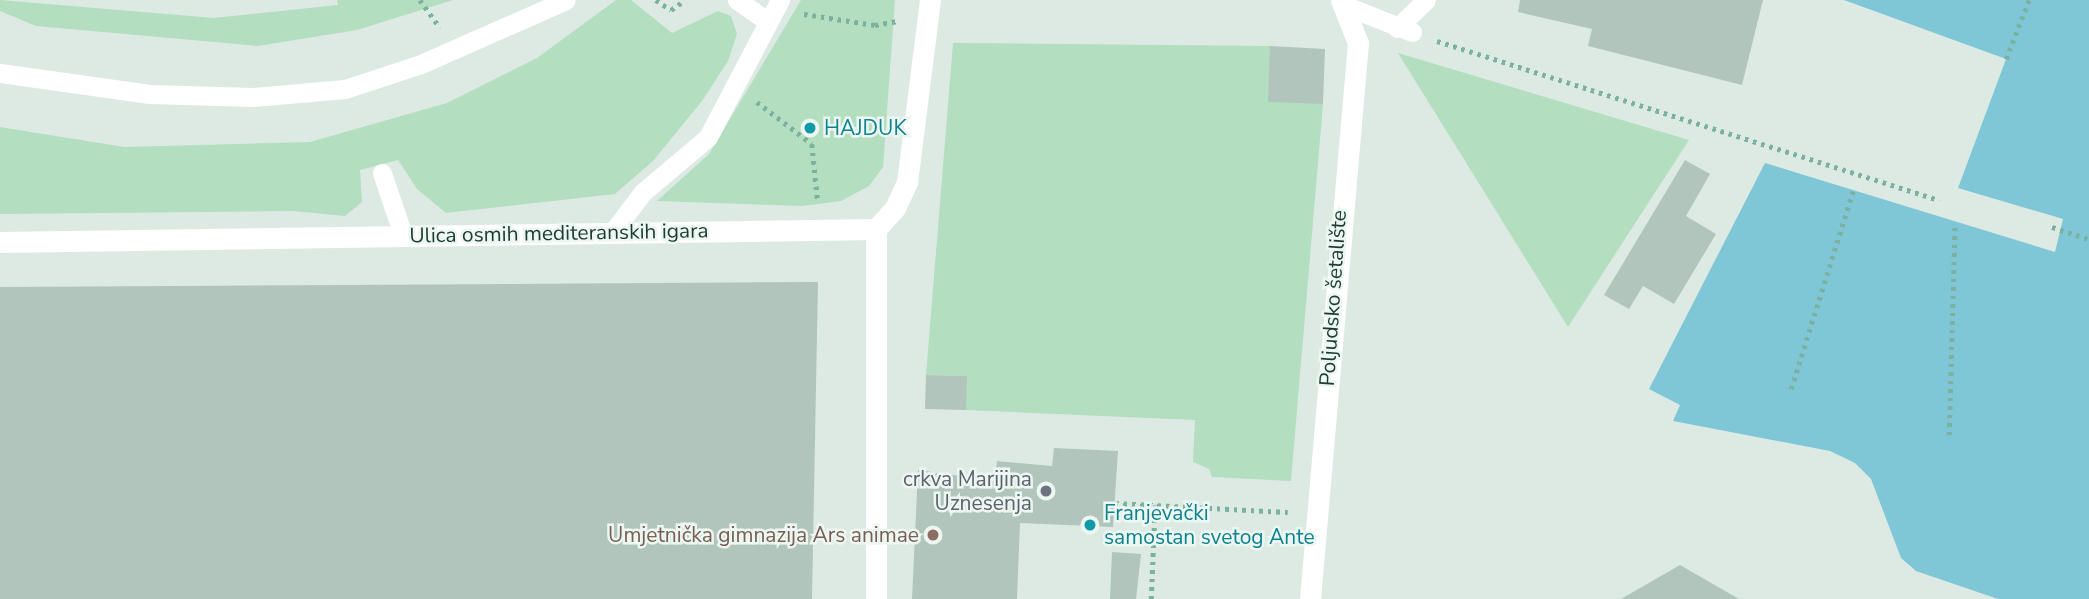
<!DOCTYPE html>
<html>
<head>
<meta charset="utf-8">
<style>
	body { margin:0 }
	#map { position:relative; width:2089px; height:599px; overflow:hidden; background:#ddeae4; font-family:"Nunito Sans",sans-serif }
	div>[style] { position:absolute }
	.green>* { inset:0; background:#b3debf }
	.water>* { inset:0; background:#7fc7d6 }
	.building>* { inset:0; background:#b2c5bd }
	.path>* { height:4.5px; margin-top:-2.25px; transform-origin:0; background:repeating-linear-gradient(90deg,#7ab1a0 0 3.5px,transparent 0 8.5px) }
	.lane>* { height:19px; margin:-9.5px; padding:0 9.5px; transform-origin:9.5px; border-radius:9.5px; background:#fff }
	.street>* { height:21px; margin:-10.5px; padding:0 10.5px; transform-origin:10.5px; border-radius:10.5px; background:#fff }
	.dots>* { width:19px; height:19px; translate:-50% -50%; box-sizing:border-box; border:4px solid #edf7f2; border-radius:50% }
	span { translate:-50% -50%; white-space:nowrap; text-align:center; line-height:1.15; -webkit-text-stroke:5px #edf7f2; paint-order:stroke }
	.culture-label { font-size:21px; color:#0d838f }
	.left { translate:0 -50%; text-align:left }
	.street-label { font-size:21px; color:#1d3b33 }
	.worship-label { font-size:21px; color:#5b616d }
	.right { translate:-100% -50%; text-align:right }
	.education-label { font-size:21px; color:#785e54 }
</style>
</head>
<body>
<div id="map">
	<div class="green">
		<i style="clip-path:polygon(0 0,214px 18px,338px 5px,337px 0,453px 0,357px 30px,258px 46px,36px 26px,0 11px)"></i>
		<i style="clip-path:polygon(616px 0,631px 0,672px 33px,718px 11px,731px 16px,737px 34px,728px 61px,702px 101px,653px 161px,615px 194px,446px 213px,417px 189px,398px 160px,360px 170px,362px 202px,345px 216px,293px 211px,0 214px,0 127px,124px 147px,310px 142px,447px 103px,537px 58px)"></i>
		<i style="clip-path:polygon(801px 0,895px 0,883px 167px,869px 186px,841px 201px,802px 206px,657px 201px,709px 154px)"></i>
		<i style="clip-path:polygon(953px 43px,1270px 46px,1323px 104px,1291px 481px,1212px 477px,1209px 469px,1193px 462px,1195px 420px,966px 410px,966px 376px,926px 375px)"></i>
		<i style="clip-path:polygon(1398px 53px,1689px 140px,1568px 327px)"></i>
	</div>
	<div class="water">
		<i style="clip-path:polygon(1844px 0,2089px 0,2089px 599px,1998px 599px,1916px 571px,1901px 558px,1871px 479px,1855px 463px,1830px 451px,1673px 421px,1680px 405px,1649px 389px,1765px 163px,2055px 252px,2063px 219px,1958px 188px,2006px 59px)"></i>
	</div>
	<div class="building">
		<i style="clip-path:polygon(1520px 0,1763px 0,1742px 85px,1588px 46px,1592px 29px,1518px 12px)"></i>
		<i style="clip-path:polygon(1270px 46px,1325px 49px,1323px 104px,1268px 102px)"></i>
		<i style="clip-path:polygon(1685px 160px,1710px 174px,1686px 216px,1716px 234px,1674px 304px,1643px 286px,1629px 309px,1604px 295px)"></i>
		<i style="clip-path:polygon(818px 282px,812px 599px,0 599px,0 287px)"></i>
		<i style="clip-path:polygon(926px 375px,967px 376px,966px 410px,925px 409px)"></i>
		<i style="clip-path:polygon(1054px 448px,1118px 451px,1113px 527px,1020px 523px,1017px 599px,912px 599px,918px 470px,995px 481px,997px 461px,1052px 466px)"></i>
		<i style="clip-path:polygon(1112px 552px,1141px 554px,1136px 599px,1110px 599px)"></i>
		<i style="clip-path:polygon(1680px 565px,1739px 599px,1621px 599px)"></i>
	</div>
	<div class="path">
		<i style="left:420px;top:0;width:34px;rotate:54deg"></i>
		<i style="left:656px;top:0;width:18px;rotate:34deg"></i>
		<i style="left:671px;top:10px;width:17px;rotate:-36deg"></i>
		<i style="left:804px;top:14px;width:72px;rotate:8.8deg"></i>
		<i style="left:875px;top:25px;width:23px;rotate:-10deg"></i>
		<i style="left:1437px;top:41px;width:527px;rotate:17.57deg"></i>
		<i style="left:2006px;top:59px;width:63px;rotate:-68.7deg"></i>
		<i style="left:757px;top:102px;width:69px;rotate:37.4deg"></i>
		<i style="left:812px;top:144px;width:59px;rotate:84.2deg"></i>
		<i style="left:2052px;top:227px;width:39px;rotate:18deg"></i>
		<i style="left:1791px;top:389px;width:207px;rotate:-72.6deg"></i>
		<i style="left:1949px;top:435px;width:212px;rotate:-88.4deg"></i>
		<i style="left:1115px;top:503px;width:173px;rotate:3deg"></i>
		<i style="left:1113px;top:539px;width:40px;rotate:2.9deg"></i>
		<i style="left:1151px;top:599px;width:94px;rotate:-87.6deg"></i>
	</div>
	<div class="lane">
		<i style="left:737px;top:0;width:37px;rotate:35deg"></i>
		<i style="left:1346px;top:6px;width:71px;rotate:21.5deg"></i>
		<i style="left:1397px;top:28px;width:40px;rotate:-44deg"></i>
		<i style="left:0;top:73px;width:151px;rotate:8deg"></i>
		<i style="left:150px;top:94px;width:103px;rotate:1.7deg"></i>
		<i style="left:253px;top:97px;width:92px;rotate:-5deg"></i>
		<i style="left:345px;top:89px;width:80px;rotate:-18.2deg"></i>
		<i style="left:421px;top:64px;width:158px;rotate:-23.8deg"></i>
		<i style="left:382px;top:173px;width:65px;rotate:71.3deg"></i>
		<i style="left:615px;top:229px;width:46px;rotate:-52.9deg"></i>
		<i style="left:643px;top:192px;width:85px;rotate:-40.2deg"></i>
		<i style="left:708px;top:137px;width:155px;rotate:-62.3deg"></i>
	</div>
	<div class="street">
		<i style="left:0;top:242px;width:876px;rotate:-0.85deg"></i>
		<i style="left:876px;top:229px;width:28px;rotate:-48deg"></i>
		<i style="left:895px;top:208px;width:29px;rotate:-65deg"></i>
		<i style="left:907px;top:182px;width:183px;rotate:-82.8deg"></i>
		<i style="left:876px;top:599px;width:370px;rotate:-90deg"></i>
		<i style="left:1310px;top:599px;width:558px;rotate:-85.07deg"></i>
		<i style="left:1358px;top:43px;width:46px;rotate:-111.6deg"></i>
	</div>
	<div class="dots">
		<i style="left:810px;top:128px;background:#0f9aa8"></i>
		<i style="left:1046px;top:491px;background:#6b7280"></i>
		<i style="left:1090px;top:525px;background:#0f9aa8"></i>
		<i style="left:933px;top:535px;background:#8d6e63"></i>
	</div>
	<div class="culture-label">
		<span class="left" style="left:824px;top:128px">HAJDUK</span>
		<span class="left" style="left:1104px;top:525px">Franjevački<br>samostan svetog Ante</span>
	</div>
	<div class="street-label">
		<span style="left:559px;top:233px;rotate:-1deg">Ulica osmih mediteranskih igara</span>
		<span style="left:1333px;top:298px;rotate:-86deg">Poljudsko šetalište</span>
	</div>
	<div class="worship-label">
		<span class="right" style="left:1032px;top:491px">crkva Marijina<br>Uznesenja</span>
	</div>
	<div class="education-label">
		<span class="right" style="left:919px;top:535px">Umjetnička gimnazija Ars animae</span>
	</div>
</div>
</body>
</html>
